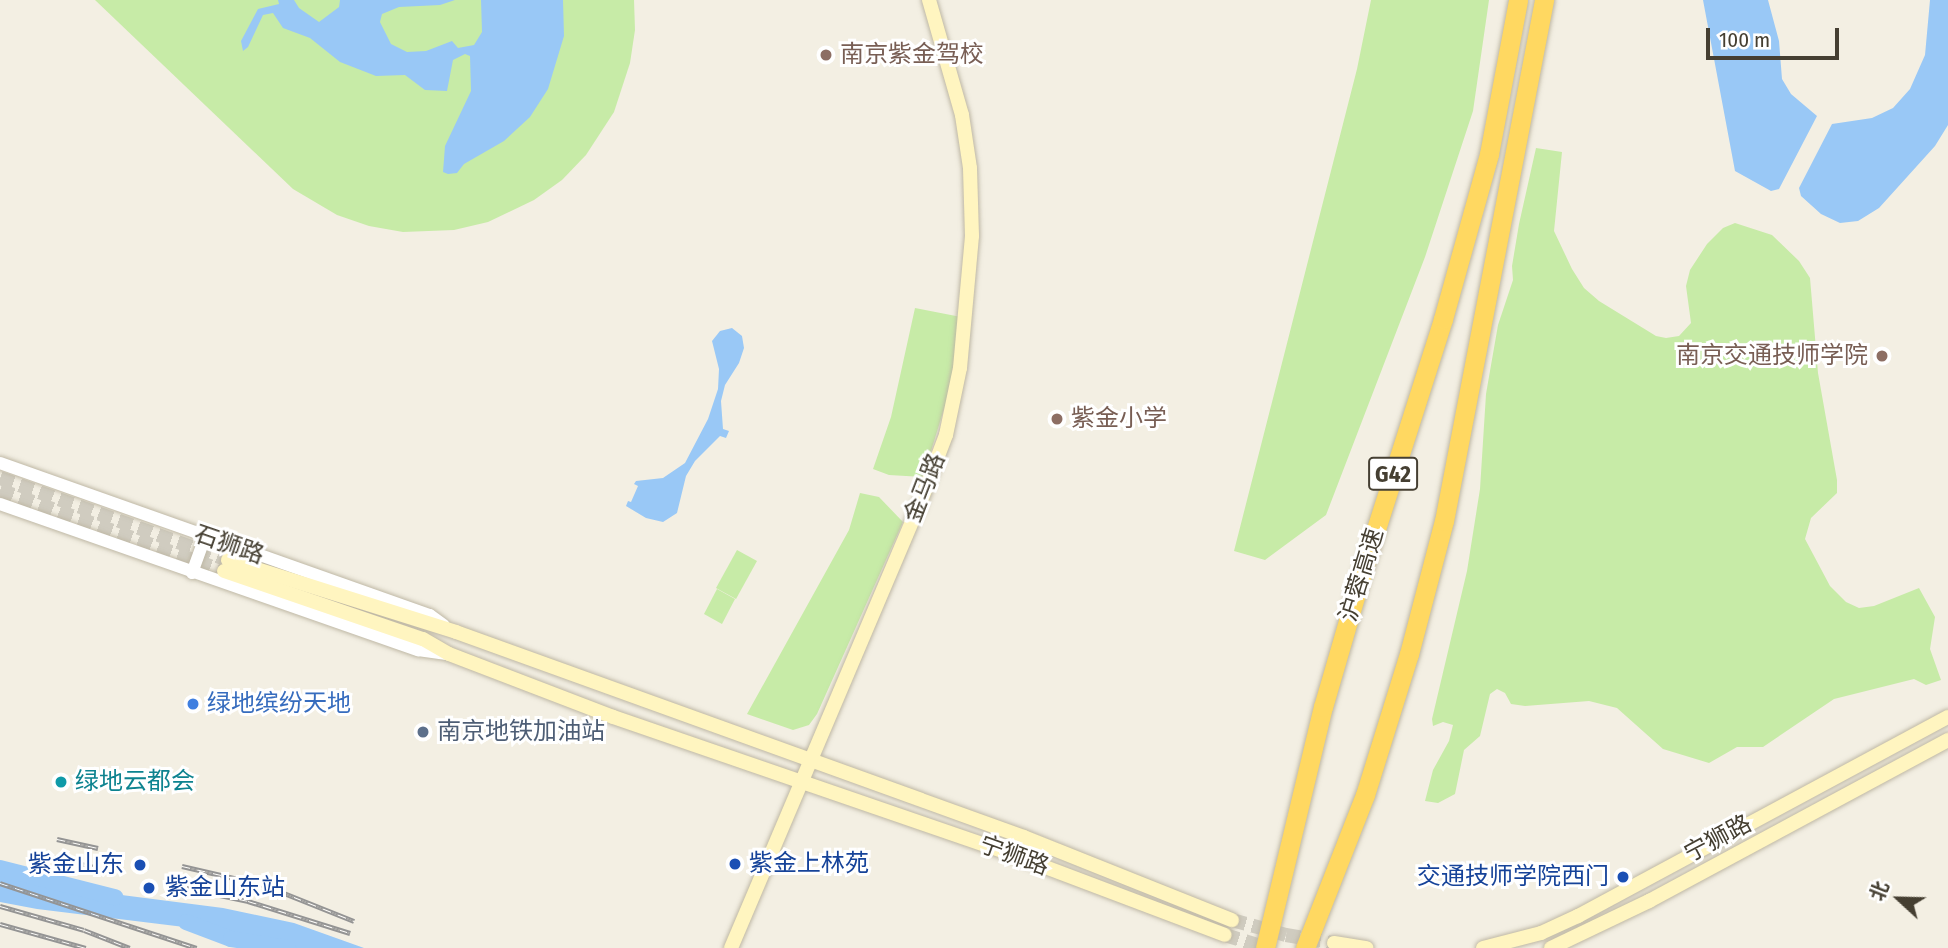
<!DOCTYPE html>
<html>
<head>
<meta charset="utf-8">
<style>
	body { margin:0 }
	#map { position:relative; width:1948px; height:948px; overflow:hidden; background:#f3efe3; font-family:"Fira Sans Condensed","Noto Sans SC",sans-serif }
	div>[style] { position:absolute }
	.green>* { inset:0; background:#c7eba7 }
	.water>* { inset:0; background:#99c8f6 }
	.river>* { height:16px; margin:-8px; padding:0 8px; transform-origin:8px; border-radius:8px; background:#99c8f6 }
	.secondary-tunnel>* { height:14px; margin-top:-7px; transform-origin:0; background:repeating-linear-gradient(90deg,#d0ccc0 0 14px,transparent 0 21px) }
	.roads { filter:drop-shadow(0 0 2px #bfb8a5) drop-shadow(0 0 2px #bfb8a5) }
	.tertiary>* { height:12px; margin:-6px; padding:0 6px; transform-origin:6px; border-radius:6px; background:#fff }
	.secondary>* { height:14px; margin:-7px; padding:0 7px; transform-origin:7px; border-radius:7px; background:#fff5c0 }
	.motorway>* { height:19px; margin:-9.5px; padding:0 9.5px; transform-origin:9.5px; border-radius:9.5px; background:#ffd861 }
	.rail>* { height:5px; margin-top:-2.5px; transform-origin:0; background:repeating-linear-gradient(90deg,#fff 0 8px,#949494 0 16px); box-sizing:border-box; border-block:2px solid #949494 }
	.dots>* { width:19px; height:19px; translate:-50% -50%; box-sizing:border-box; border:4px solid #fff; border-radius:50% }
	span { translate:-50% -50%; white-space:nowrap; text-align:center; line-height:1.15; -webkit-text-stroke:6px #fff; paint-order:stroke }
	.shield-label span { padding:2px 5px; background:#fff; border:2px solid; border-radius:5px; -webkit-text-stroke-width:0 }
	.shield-label { font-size:23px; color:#453f32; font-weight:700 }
	.education-label { font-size:24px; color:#785e54 }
	.left { translate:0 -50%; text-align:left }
	.right { translate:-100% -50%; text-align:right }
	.street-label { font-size:24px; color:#453f32 }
	.shop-label { font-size:24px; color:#366cbe }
	.service-label { font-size:24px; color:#4e5e75 }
	.culture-label { font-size:24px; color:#0d838f }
	.transit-label { font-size:24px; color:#164399 }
	.north { position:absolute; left:1864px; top:864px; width:70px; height:70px; -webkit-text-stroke:5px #fff; paint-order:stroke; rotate:292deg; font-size:19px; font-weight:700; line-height:28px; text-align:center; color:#453f32 }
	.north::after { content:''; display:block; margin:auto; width:24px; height:32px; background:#453f32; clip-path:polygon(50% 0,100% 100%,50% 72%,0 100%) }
	.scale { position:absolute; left:1706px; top:28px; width:133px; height:32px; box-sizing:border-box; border:4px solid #453f32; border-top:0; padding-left:9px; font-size:21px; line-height:24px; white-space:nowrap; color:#453f32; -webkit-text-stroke:5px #fff; paint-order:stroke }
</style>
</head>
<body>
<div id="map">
	<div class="green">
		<i style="clip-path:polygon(95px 0,634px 0,635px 30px,630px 63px,614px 112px,586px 155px,562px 180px,534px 200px,488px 222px,454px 230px,403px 232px,369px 226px,337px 215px,293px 189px)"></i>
		<i style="clip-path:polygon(1371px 0,1489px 0,1473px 111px,1425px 257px,1326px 515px,1265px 560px,1234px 551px,1357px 69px)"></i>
		<i style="clip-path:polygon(1536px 148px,1562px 152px,1554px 231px,1572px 269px,1584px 288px,1599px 301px,1656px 336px,1666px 338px,1679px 336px,1691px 323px,1686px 286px,1690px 270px,1707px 244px,1723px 228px,1735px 223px,1772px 235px,1799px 261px,1810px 278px,1818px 373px,1837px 480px,1837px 493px,1811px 518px,1805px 539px,1830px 586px,1846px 602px,1859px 608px,1874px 606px,1919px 588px,1935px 617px,1930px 649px,1941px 680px,1926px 685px,1914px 679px,1834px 699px,1763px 747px,1737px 747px,1709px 763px,1663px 749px,1617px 708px,1589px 701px,1525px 706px,1511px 704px,1505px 693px,1497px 689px,1490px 694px,1480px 736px,1464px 750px,1455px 794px,1438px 803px,1425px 801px,1433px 770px,1449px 741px,1453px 725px,1443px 722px,1433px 726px,1432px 719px,1467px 571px,1480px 489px,1486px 394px,1498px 325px,1513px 280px,1512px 266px,1519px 224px)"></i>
		<i style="clip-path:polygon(915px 308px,961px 317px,956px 370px,923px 477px,889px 475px,873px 469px,891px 417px)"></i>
		<i style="clip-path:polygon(860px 493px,879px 497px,903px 522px,817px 714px,809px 725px,793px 730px,747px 714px,849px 530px)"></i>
		<i style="clip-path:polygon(737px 550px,757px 561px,736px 599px,716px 588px)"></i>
		<i style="clip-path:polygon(717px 589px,735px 599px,722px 624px,704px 614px)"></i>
	</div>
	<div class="water">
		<i style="clip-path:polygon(278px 0,294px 0,299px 8px,319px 22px,339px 7px,340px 0,455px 0,440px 5px,399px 7px,382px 14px,380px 22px,391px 44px,407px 52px,426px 51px,452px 41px,458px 48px,474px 45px,482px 32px,481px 0,563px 0,564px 36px,548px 89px,530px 117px,504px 141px,464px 164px,457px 173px,448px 174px,443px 172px,445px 146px,471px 91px,470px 56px,465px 54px,453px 60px,447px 91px,425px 90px,405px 75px,376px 76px,340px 62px,310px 38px,283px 28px,273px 13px,263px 15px,248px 47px,243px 51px,241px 41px,258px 9px,279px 4px)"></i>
		<i style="clip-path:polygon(1703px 0,1768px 0,1779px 41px,1782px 79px,1791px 94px,1817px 116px,1779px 189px,1771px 191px,1735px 171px)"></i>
		<i style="clip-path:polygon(1930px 0,1948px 0,1948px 125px,1935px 146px,1879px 208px,1858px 221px,1840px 223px,1821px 214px,1801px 196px,1799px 188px,1832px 124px,1872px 118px,1893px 108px,1910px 89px,1925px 55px)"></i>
		<i style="clip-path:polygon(732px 328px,742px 336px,744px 348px,739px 363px,725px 385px,721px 401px,723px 429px,729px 431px,726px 438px,720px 436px,695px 461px,686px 476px,677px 513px,663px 522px,646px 518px,626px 506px,628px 501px,631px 502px,638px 486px,634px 484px,636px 481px,663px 478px,685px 463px,708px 419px,718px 389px,719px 369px,712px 341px,720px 331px)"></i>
		<i style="clip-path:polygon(0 873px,67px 888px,223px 908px,294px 923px,364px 948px,293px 948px,225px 932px,37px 909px,0 902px)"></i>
	</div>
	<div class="river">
		<i style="left:0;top:868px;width:119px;rotate:14.2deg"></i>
		<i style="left:186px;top:922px;width:48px;rotate:20.7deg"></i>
		<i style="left:231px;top:939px;width:58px;rotate:9deg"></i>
	</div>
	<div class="secondary-tunnel">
		<i style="left:0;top:478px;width:242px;rotate:19.8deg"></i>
		<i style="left:0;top:490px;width:238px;rotate:19.9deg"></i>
		<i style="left:1232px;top:920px;width:56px;rotate:15.5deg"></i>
		<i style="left:1286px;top:935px;width:49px;rotate:9.5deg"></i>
		<i style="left:1225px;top:935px;width:44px;rotate:17.2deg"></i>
	</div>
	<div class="roads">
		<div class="tertiary">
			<i style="left:0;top:463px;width:456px;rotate:19.5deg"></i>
			<i style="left:430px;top:615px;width:17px;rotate:36deg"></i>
			<i style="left:0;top:504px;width:443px;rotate:19.3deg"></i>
			<i style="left:418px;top:650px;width:29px;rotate:8deg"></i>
			<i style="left:192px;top:573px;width:38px;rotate:-70deg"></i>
		</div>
		<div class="secondary">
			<i style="left:228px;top:560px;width:239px;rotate:17.5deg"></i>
			<i style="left:456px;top:632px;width:604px;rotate:19.85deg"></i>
			<i style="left:1024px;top:837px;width:224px;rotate:21.8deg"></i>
			<i style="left:224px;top:571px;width:210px;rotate:18.9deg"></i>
			<i style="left:423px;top:639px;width:30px;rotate:30deg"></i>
			<i style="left:449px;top:654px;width:176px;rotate:21deg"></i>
			<i style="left:613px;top:717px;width:426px;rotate:19deg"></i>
			<i style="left:1016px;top:856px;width:223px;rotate:20.7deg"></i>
			<i style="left:1334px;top:943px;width:33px;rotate:9deg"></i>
			<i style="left:731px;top:948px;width:480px;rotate:-67deg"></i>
			<i style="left:919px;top:506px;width:76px;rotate:-69.2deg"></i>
			<i style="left:946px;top:435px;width:68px;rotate:-78.2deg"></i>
			<i style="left:960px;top:368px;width:133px;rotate:-84.8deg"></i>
			<i style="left:972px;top:236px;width:68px;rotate:-91.7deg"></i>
			<i style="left:970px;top:168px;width:54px;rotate:-98.6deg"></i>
			<i style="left:962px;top:115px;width:120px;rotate:-106deg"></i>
			<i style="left:1483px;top:948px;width:60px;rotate:-14.5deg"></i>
			<i style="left:1541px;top:933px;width:41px;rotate:-24.7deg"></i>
			<i style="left:1578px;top:916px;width:420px;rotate:-28.3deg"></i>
			<i style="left:1551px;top:948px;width:109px;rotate:-25.6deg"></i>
			<i style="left:1649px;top:901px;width:340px;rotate:-28.3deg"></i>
		</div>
		<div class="motorway">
			<i style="left:1265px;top:948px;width:248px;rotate:-76.5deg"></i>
			<i style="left:1323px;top:707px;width:140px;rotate:-73.8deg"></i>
			<i style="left:1362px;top:573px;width:267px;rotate:-72.3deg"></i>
			<i style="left:1443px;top:319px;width:171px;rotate:-74.4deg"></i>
			<i style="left:1489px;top:154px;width:157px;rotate:-79.3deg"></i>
			<i style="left:1305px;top:948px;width:164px;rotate:-68.6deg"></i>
			<i style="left:1365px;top:795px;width:148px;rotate:-72.7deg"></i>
			<i style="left:1409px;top:654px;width:138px;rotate:-75.3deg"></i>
			<i style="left:1444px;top:521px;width:531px;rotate:-79.13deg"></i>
		</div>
	</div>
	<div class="rail">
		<i style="left:57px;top:839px;width:42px;rotate:12.4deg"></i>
		<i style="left:53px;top:857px;width:42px;rotate:13.7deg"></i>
		<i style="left:182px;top:866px;width:84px;rotate:13deg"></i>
		<i style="left:264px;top:885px;width:97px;rotate:21.8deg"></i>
		<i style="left:0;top:883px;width:207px;rotate:18.3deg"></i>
		<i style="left:177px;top:886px;width:73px;rotate:11.9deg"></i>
		<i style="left:248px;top:901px;width:107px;rotate:17.4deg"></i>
		<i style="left:0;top:906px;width:87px;rotate:15.9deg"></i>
		<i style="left:84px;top:930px;width:49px;rotate:21.4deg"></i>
		<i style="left:0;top:924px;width:89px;rotate:15.6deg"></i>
	</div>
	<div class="dots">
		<i style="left:826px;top:55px;background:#8d6e63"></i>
		<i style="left:1882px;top:356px;background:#8d6e63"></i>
		<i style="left:1057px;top:419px;background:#8d6e63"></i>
		<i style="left:193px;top:704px;background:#3f7fe0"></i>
		<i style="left:423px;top:732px;background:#5c6f8a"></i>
		<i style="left:61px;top:782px;background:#0f9aa8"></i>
		<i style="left:735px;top:864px;background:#1a4fb4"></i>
		<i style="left:140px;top:865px;background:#1a4fb4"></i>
		<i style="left:1623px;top:877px;background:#1a4fb4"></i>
		<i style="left:149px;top:888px;background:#1a4fb4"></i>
	</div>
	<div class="shield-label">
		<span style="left:1393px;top:474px">G42</span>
	</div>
	<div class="education-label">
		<span class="left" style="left:840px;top:55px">南京紫金驾校</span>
		<span class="right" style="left:1868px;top:356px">南京交通技师学院</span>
		<span class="left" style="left:1071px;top:419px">紫金小学</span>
	</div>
	<div class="street-label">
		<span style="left:925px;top:488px;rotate:-69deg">金马路</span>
		<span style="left:229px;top:545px;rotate:19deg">石狮路</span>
		<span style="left:1362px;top:575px;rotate:-73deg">沪蓉高速</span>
		<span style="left:1718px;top:839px;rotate:-28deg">宁狮路</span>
		<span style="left:1014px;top:856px;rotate:20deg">宁狮路</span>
	</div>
	<div class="shop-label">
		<span class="left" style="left:207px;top:704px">绿地缤纷天地</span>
	</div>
	<div class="service-label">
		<span class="left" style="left:437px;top:732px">南京地铁加油站</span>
	</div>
	<div class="culture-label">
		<span class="left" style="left:75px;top:782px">绿地云都会</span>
	</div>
	<div class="transit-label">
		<span class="left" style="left:749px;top:864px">紫金上林苑</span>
		<span class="right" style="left:124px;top:865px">紫金山东</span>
		<span class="right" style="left:1609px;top:877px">交通技师学院西门</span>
		<span class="left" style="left:165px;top:888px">紫金山东站</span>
	</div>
	<div class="north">北</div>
	<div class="scale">100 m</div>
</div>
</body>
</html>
